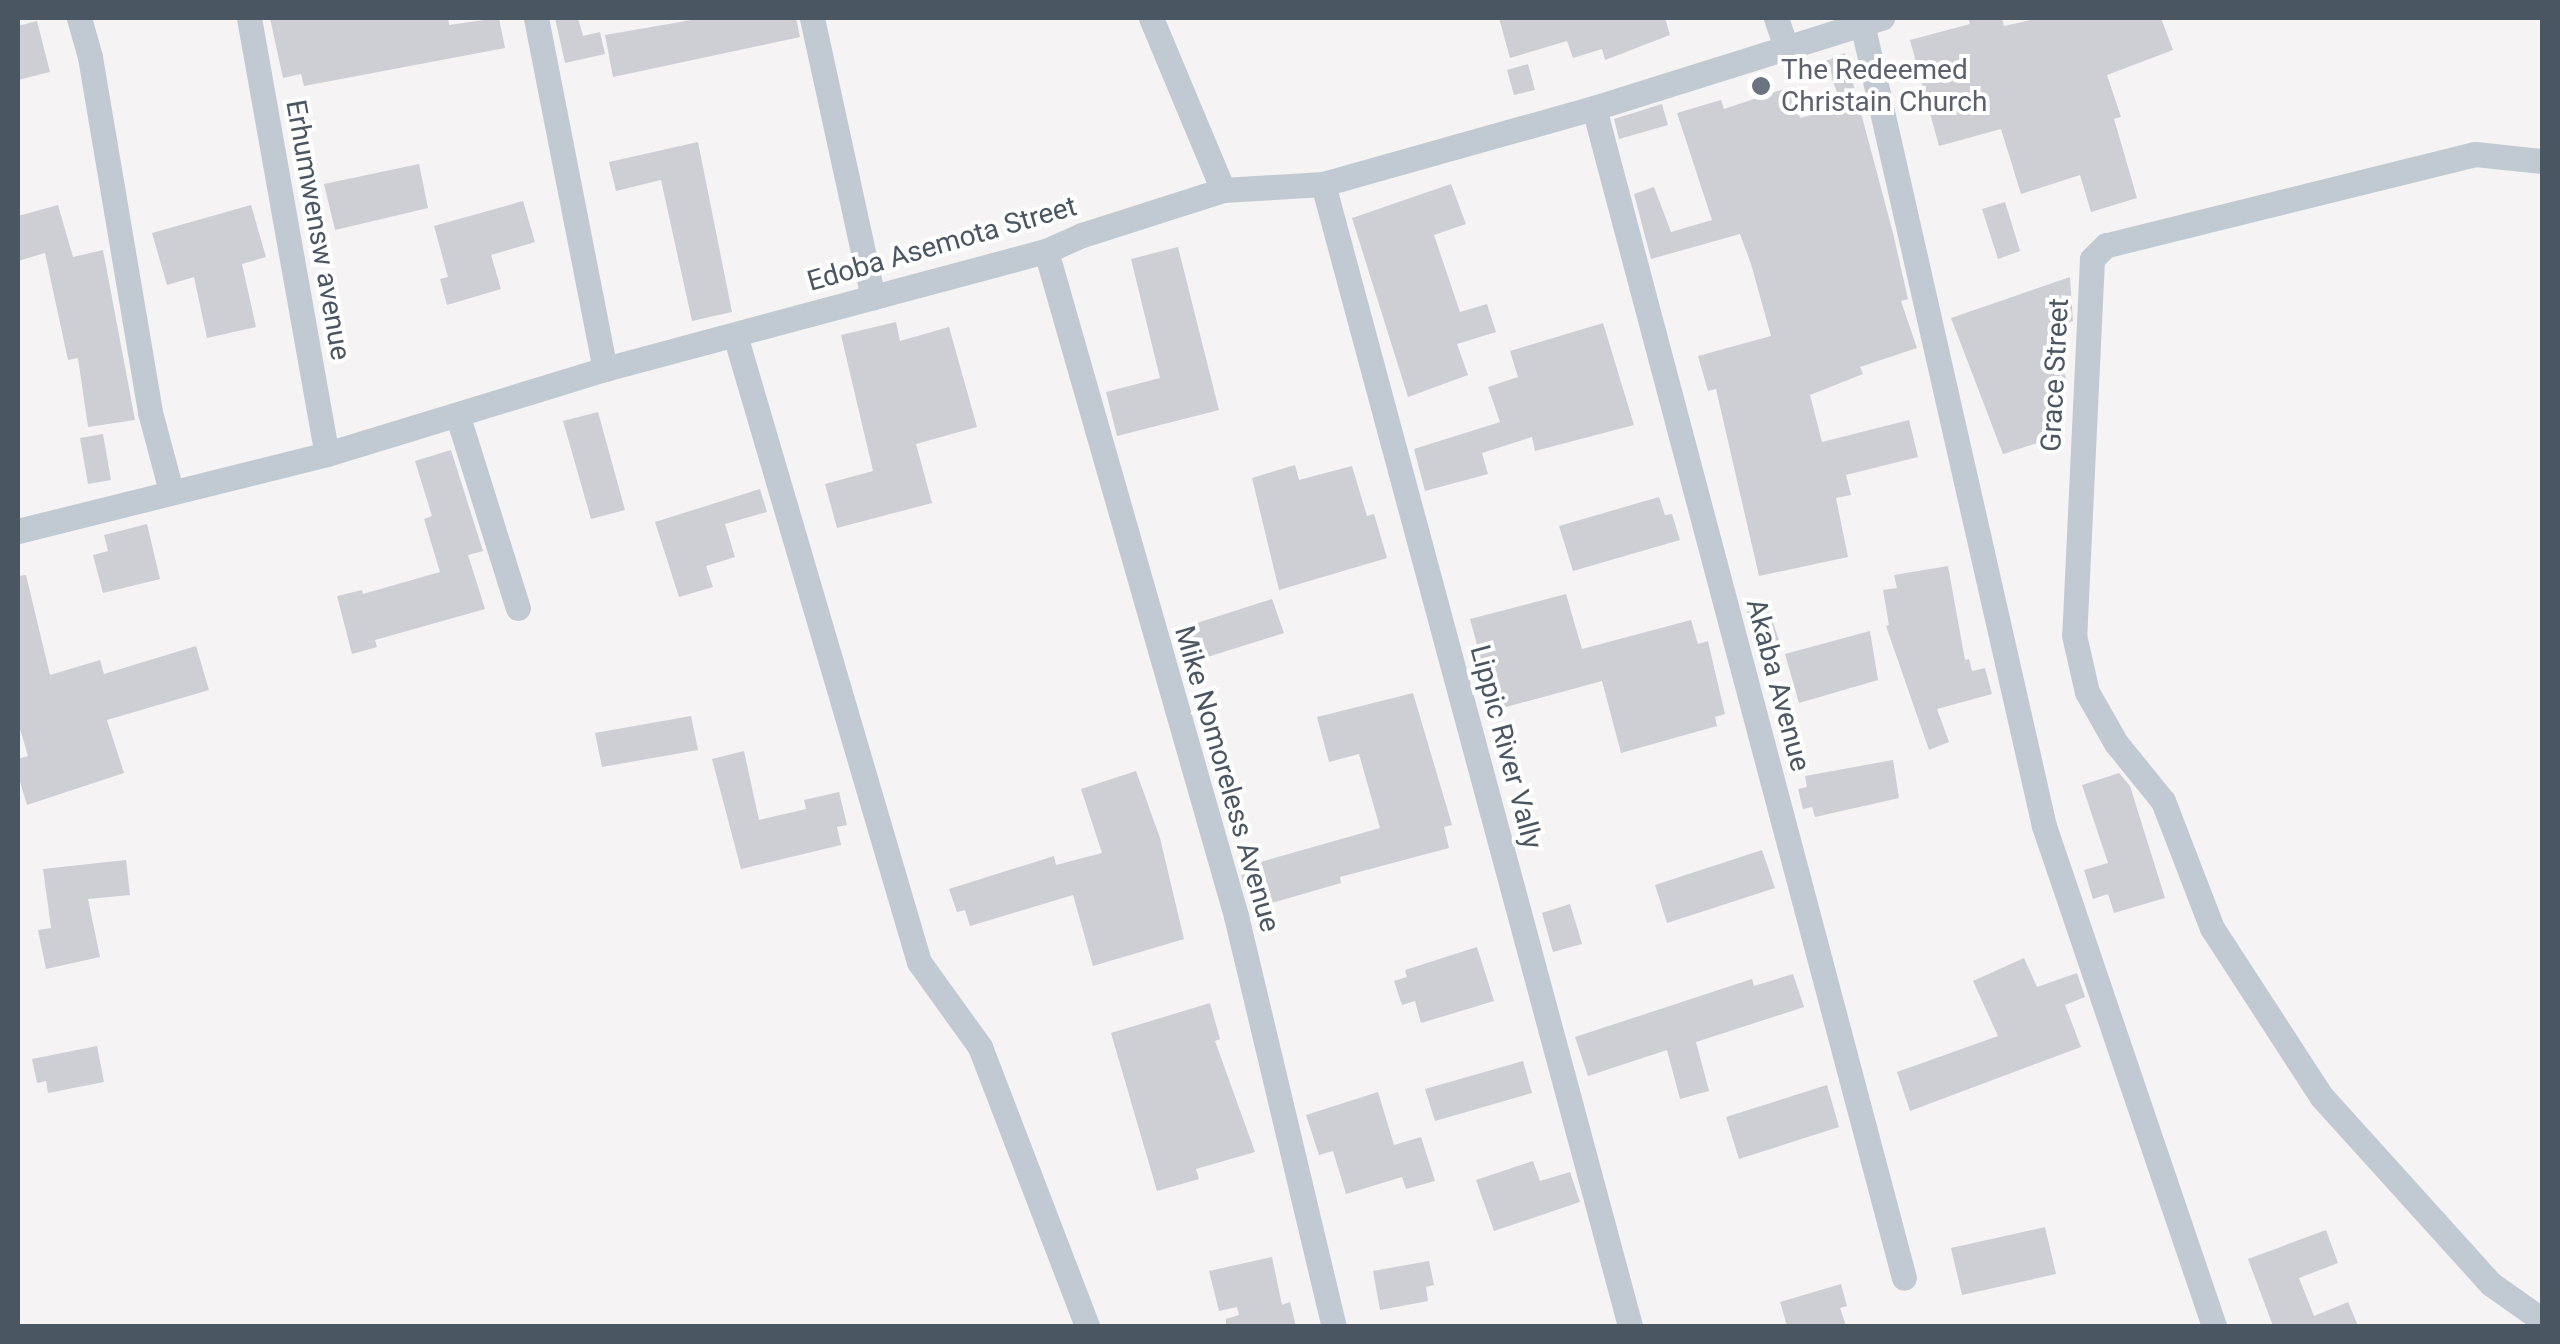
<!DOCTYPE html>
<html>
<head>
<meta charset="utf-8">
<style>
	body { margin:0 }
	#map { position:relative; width:2560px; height:1344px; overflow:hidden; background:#f5f3f3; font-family:Roboto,sans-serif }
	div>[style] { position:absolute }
	.building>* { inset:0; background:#cdcfd5 }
	.minor>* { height:25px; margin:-12.5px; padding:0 12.5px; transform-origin:12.5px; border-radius:12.5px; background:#c1cad2 }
	.dots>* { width:28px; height:28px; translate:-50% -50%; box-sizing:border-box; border:5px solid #fff; border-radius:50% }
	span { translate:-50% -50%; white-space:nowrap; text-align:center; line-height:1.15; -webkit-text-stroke:8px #fff; paint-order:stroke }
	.worship-label { font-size:28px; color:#5b616d }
	.left { translate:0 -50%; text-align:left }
	.street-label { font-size:28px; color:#4a5661 }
	.frame { position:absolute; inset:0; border:20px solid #4a5661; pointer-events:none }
</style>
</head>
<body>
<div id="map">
	<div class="building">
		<i style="clip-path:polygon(270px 18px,448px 18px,449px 25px,499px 18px,505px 48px,304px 86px,301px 74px,283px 78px)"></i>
		<i style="clip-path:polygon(555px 18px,578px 18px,583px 36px,600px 32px,605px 54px,565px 63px)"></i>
		<i style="clip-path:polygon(703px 18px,796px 18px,800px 37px,613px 77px,605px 35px)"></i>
		<i style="clip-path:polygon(1499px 18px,1665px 18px,1670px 35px,1605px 60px,1602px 49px,1573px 58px,1567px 41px,1510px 58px)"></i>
		<i style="clip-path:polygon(1968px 18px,2002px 18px,2004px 26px,2039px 18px,2161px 18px,2173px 50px,2107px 75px,2121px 117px,2114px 119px,2137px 198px,2091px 212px,2080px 175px,2021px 194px,2001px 129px,1939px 146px,1910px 40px,1970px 24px)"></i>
		<i style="clip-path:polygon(37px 21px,50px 72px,18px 80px,18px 26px)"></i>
		<i style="clip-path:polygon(1845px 53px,1893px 233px,1908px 299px,1901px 301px,1917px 348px,1860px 367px,1863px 374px,1810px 395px,1822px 442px,1909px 420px,1918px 457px,1846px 475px,1851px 495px,1836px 498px,1848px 557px,1759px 576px,1716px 389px,1708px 391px,1698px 356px,1771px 336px,1751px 264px,1740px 234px,1651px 259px,1634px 194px,1654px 187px,1671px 232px,1712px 220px,1677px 113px,1721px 100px,1724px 109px,1790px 87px,1800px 118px,1842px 107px,1826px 61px)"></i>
		<i style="clip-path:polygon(1528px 64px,1535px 90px,1514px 95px,1507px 70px)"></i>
		<i style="clip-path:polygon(1662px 104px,1668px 125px,1619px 139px,1614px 119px)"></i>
		<i style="clip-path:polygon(698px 142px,732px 312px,692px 321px,661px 180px,616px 191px,609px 162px)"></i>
		<i style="clip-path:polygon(419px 164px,428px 208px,335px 230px,324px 184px)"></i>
		<i style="clip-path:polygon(1451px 184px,1466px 224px,1434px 235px,1460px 312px,1487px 304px,1496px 332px,1457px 344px,1468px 375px,1408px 397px,1352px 218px)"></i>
		<i style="clip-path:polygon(523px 201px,535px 242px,491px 255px,501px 289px,447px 305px,440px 279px,448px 277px,434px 226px)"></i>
		<i style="clip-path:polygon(2005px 202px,2020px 251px,1998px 259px,1982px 209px)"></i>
		<i style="clip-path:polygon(58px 205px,73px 257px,103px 250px,135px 420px,88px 427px,78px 358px,68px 360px,45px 253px,18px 261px,18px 216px)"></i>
		<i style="clip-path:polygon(251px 205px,266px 257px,242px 264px,256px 327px,207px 338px,194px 277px,167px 285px,152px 233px)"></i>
		<i style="clip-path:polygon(1178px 247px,1219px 410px,1117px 436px,1106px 392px,1160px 378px,1131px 259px)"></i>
		<i style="clip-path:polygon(2070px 277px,2073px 321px,2049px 329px,2066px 378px,2045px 385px,2062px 435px,2003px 454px,1951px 318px)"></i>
		<i style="clip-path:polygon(896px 322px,900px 341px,949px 327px,977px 427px,916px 444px,932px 503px,837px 528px,825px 484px,873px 471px,841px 335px)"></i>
		<i style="clip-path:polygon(1603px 323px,1634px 425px,1535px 451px,1532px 437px,1482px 453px,1488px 474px,1425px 491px,1414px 449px,1500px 422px,1488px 387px,1518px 377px,1510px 351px)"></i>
		<i style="clip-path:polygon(598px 412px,625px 510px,591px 519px,563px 421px)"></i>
		<i style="clip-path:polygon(103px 434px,111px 480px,88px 484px,80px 438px)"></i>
		<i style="clip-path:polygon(451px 450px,483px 551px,468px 555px,485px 609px,375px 640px,377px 647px,352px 654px,337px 596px,362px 590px,363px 594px,440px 572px,424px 519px,432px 516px,415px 461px)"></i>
		<i style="clip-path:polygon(1295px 465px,1299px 480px,1352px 466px,1367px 516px,1374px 514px,1387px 558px,1279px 590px,1252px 478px)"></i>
		<i style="clip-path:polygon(760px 489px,767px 512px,725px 524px,735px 557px,706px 566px,713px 587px,679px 597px,655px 522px)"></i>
		<i style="clip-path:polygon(1659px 497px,1665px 515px,1672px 514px,1680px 540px,1573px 571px,1559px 526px)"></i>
		<i style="clip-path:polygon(147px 524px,160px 579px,103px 593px,93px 555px,108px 551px,104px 535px)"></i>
		<i style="clip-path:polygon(1948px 566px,1965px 660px,1969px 659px,1972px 671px,1985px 668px,1992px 694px,1937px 709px,1949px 742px,1929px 750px,1886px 626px,1889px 625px,1883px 590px,1897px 588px,1894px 575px)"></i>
		<i style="clip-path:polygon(26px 575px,50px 675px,100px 660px,104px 674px,196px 646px,209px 690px,107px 720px,124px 773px,27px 805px,18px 775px,18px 759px,28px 756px,18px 722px,18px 576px)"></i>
		<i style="clip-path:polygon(1566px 594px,1582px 649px,1691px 620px,1698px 644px,1708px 641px,1713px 663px,1725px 714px,1715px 717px,1717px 726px,1621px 753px,1602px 681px,1495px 710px,1470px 619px)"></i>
		<i style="clip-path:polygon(1272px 599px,1284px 633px,1185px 664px,1175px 630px)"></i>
		<i style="clip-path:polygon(1767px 605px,1779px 640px,1759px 647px,1747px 612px)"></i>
		<i style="clip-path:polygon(1870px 631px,1878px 680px,1799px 703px,1785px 654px)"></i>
		<i style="clip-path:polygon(1413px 693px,1452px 825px,1444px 827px,1449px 848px,1340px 877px,1341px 883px,1251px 909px,1239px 868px,1380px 828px,1359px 754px,1329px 762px,1317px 717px)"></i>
		<i style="clip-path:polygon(691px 716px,698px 750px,602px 767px,595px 733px)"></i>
		<i style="clip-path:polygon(744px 751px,759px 820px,806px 809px,804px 800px,839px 792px,847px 825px,837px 827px,841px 845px,741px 869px,712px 759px)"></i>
		<i style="clip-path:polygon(1893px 760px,1899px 798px,1815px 817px,1812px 807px,1803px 809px,1798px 789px,1807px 787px,1805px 776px)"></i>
		<i style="clip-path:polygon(1136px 771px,1160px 838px,1184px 939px,1093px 966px,1073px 895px,970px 926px,965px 910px,957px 912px,949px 889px,1054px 856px,1056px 865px,1102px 853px,1081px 789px)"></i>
		<i style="clip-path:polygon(2119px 773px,2130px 786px,2165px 898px,2114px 913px,2108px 894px,2093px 899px,2084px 870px,2108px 863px,2082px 785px)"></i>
		<i style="clip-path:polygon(1762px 850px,1775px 888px,1667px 923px,1655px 885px)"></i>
		<i style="clip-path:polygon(126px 860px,130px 895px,88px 899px,100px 957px,46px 969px,38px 930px,51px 928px,43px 869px)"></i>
		<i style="clip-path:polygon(1570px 904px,1582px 944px,1553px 952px,1542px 913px)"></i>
		<i style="clip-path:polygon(1477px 947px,1494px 1001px,1421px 1023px,1415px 1001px,1402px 1005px,1394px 981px,1407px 977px,1405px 970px)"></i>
		<i style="clip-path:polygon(2024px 958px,2037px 987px,2077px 973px,2085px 997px,2065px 1005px,2081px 1047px,1910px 1111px,1897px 1072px,1998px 1036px,1973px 981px)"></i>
		<i style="clip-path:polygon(1793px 974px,1804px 1007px,1696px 1042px,1709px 1091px,1680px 1099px,1667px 1050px,1588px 1076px,1575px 1037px,1752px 979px,1754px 986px)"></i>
		<i style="clip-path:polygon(1210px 1003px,1220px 1039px,1215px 1041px,1255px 1152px,1196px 1169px,1199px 1179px,1157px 1191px,1111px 1033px)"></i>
		<i style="clip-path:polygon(97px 1046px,104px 1082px,48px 1093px,46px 1081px,37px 1083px,32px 1059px)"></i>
		<i style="clip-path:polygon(1523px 1061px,1532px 1093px,1435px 1121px,1425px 1089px)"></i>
		<i style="clip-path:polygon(1827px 1085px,1839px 1127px,1739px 1159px,1726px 1117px)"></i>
		<i style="clip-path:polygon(1378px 1092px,1394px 1145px,1421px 1137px,1435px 1181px,1406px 1189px,1402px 1177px,1346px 1194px,1333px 1151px,1319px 1155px,1306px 1115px)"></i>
		<i style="clip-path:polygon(1533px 1161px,1540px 1181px,1570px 1172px,1580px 1202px,1494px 1231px,1476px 1180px)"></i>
		<i style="clip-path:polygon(2045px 1227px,2056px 1274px,1962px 1295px,1951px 1248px)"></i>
		<i style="clip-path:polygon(2326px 1230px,2338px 1263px,2299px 1278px,2314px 1316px,2348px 1302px,2358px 1326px,2273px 1326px,2248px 1259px)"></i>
		<i style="clip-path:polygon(1272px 1257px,1282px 1305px,1290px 1302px,1296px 1326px,1226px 1326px,1226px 1319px,1239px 1315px,1237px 1307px,1219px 1311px,1209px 1271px)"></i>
		<i style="clip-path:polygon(1429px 1261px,1434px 1285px,1426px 1287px,1428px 1301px,1380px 1310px,1373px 1271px)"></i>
		<i style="clip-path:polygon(1841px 1284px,1847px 1306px,1840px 1308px,1846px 1326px,1787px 1326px,1780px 1302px)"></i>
	</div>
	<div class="minor">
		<i style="left:79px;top:18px;width:41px;rotate:74.2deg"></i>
		<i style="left:90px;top:57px;width:360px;rotate:80.4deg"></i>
		<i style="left:150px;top:412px;width:82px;rotate:75.1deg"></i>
		<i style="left:249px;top:18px;width:443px;rotate:79.9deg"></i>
		<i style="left:536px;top:18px;width:358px;rotate:78.9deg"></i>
		<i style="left:812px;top:18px;width:286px;rotate:77.7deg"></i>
		<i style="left:1151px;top:18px;width:186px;rotate:67.3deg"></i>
		<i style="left:1776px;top:18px;width:31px;rotate:71deg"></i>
		<i style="left:1862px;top:23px;width:823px;rotate:77.23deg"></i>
		<i style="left:2044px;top:826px;width:528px;rotate:71.22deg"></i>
		<i style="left:1594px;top:108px;width:1210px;rotate:75.16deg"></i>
		<i style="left:2542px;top:161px;width:67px;rotate:-174deg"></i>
		<i style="left:2475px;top:154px;width:380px;rotate:166.1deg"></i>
		<i style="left:2106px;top:245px;width:20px;rotate:135deg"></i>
		<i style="left:2092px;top:259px;width:376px;rotate:92.7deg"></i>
		<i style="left:2074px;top:635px;width:58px;rotate:77.2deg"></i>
		<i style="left:2087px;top:692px;width:59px;rotate:60.4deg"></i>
		<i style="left:2116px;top:743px;width:75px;rotate:51deg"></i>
		<i style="left:2163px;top:801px;width:136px;rotate:68.9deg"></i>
		<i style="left:2212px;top:928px;width:200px;rotate:57deg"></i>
		<i style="left:2321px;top:1096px;width:253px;rotate:47.9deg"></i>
		<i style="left:2491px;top:1284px;width:62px;rotate:35.2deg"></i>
		<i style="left:1323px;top:184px;width:1183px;rotate:74.95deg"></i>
		<i style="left:1046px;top:251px;width:692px;rotate:74.05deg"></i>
		<i style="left:1236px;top:916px;width:422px;rotate:76.6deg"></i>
		<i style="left:735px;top:335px;width:653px;rotate:73.65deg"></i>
		<i style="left:919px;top:962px;width:105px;rotate:54.3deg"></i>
		<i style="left:980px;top:1047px;width:299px;rotate:69deg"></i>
		<i style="left:458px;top:417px;width:200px;rotate:72.6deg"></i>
		<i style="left:18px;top:531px;width:318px;rotate:-14deg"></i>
		<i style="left:327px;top:454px;width:291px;rotate:-17deg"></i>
		<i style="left:605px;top:369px;width:457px;rotate:-15deg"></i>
		<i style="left:1046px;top:251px;width:39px;rotate:-24deg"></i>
		<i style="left:1082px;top:235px;width:148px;rotate:-17.7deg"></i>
		<i style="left:1223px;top:190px;width:100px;rotate:-3.4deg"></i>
		<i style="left:1323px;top:184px;width:281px;rotate:-15.7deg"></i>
		<i style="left:1594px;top:108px;width:302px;rotate:-17.4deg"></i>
	</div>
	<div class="dots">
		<i style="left:1761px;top:86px;background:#6b7280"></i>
	</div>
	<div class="worship-label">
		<span class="left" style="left:1781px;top:86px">The Redeemed<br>Christain Church</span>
	</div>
	<div class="street-label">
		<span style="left:318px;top:230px;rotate:80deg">Erhumwensw avenue</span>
		<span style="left:942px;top:244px;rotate:-16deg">Edoba Asemota Street</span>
		<span style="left:2055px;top:375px;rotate:-87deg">Grace Street</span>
		<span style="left:1778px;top:685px;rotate:75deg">Akaba Avenue</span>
		<span style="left:1506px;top:747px;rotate:75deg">Lippic River Vally</span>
		<span style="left:1227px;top:779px;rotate:74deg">Mike Nomoreless Avenue</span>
	</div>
	<div class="frame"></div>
</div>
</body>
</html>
